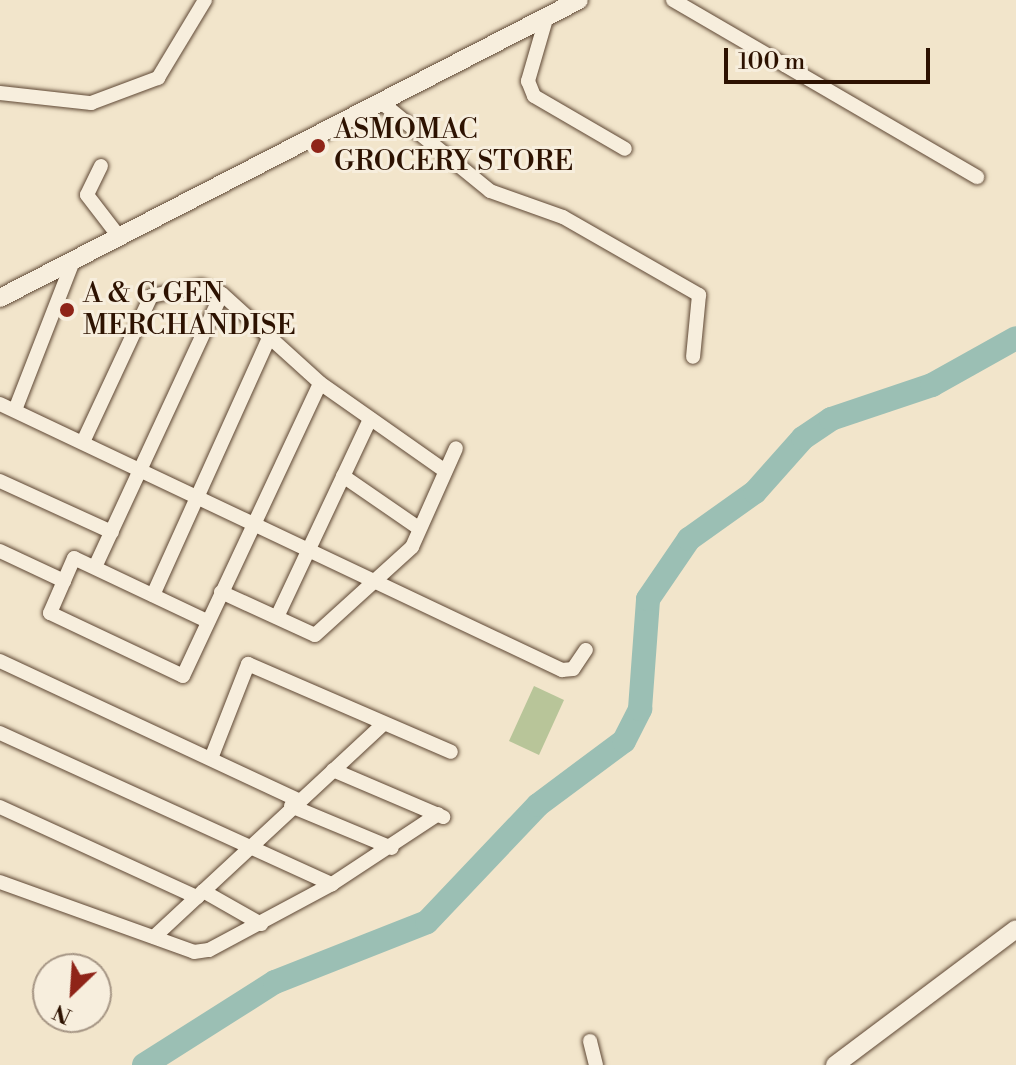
<!DOCTYPE html>
<html>
<head>
<meta charset="utf-8">
<style>
	body { margin:0 }
	#map { position:relative; width:1016px; height:1065px; overflow:hidden; background:#f2e5cb; font-family:"Libre Bodoni",serif }
	div>[style] { position:absolute }
	.green>* { inset:0; background:#b8c599 }
	.river>* { height:24px; margin:-12px; padding:0 12px; transform-origin:12px; border-radius:12px; background:#9bbfb4 }
	.roads { filter:drop-shadow(0 0 2px #5e4734) drop-shadow(0 0 2px #5e4734) }
	.minor>* { height:14px; margin:-7px; padding:0 7px; transform-origin:7px; border-radius:7px; background:#f7eedd }
	.tertiary>* { height:18px; margin:-9px; padding:0 9px; transform-origin:9px; border-radius:9px; background:#f7eedd }
	.dots>* { width:22px; height:22px; translate:-50% -50%; box-sizing:border-box; border:4px solid #f7eedd; border-radius:50% }
	span { translate:-50% -50%; white-space:nowrap; text-align:center; line-height:1.15; -webkit-text-stroke:6px #f7eedd; paint-order:stroke }
	.poi-label { font-size:28px; color:#2d1201 }
	.left { translate:0 -50%; text-align:left }
	.north { position:absolute; left:32px; top:953px; width:80px; height:80px; box-sizing:border-box; background:#f7eedd; border:2px solid #a69685; border-radius:50%; rotate:205deg; font-size:22px; font-weight:700; line-height:32px; text-align:center; color:#2d1201 }
	.north::after { content:''; display:block; margin:auto; width:28px; height:36px; background:#8f2418; clip-path:polygon(50% 0,100% 100%,50% 72%,0 100%) }
	.scale { position:absolute; left:724px; top:48px; width:206px; height:36px; box-sizing:border-box; border:4px solid #2d1201; border-top:0; padding-left:10px; font-size:24px; line-height:28px; white-space:nowrap; color:#2d1201; -webkit-text-stroke:6px #f7eedd; paint-order:stroke }
</style>
</head>
<body>
<div id="map">
	<div class="green">
		<i style="clip-path:polygon(534px 686px,564px 700px,539px 755px,509px 741px)"></i>
	</div>
	<div class="river">
		<i style="left:144px;top:1065px;width:155px;rotate:-32.4deg"></i>
		<i style="left:275px;top:982px;width:163px;rotate:-21.5deg"></i>
		<i style="left:427px;top:922px;width:161px;rotate:-46.5deg"></i>
		<i style="left:538px;top:805px;width:107px;rotate:-36.7deg"></i>
		<i style="left:624px;top:741px;width:36px;rotate:-63deg"></i>
		<i style="left:640px;top:709px;width:110px;rotate:-85.8deg"></i>
		<i style="left:648px;top:599px;width:73px;rotate:-55.7deg"></i>
		<i style="left:689px;top:539px;width:81px;rotate:-35.5deg"></i>
		<i style="left:755px;top:492px;width:72px;rotate:-48.4deg"></i>
		<i style="left:803px;top:438px;width:34px;rotate:-34deg"></i>
		<i style="left:831px;top:419px;width:107px;rotate:-18.6deg"></i>
		<i style="left:932px;top:385px;width:96px;rotate:-29.2deg"></i>
	</div>
	<div class="roads">
		<div class="minor">
			<i style="left:673px;top:0;width:352px;rotate:30.2deg"></i>
			<i style="left:546px;top:19px;width:65px;rotate:106.2deg"></i>
			<i style="left:528px;top:81px;width:16px;rotate:68deg"></i>
			<i style="left:534px;top:96px;width:105px;rotate:30.2deg"></i>
			<i style="left:0;top:93px;width:92px;rotate:6.3deg"></i>
			<i style="left:91px;top:103px;width:72px;rotate:-20.5deg"></i>
			<i style="left:158px;top:78px;width:91px;rotate:-58.9deg"></i>
			<i style="left:381px;top:102px;width:141px;rotate:39.2deg"></i>
			<i style="left:490px;top:191px;width:77px;rotate:19.6deg"></i>
			<i style="left:563px;top:217px;width:157px;rotate:29.8deg"></i>
			<i style="left:699px;top:295px;width:62px;rotate:95.5deg"></i>
			<i style="left:101px;top:166px;width:32px;rotate:116deg"></i>
			<i style="left:87px;top:195px;width:54px;rotate:52.5deg"></i>
			<i style="left:0;top:404px;width:622px;rotate:25.33deg"></i>
			<i style="left:562px;top:670px;width:11px;rotate:-5deg"></i>
			<i style="left:573px;top:669px;width:23px;rotate:-56deg"></i>
			<i style="left:15px;top:410px;width:157px;rotate:-68.7deg"></i>
			<i style="left:83px;top:442px;width:161px;rotate:-65deg"></i>
			<i style="left:151px;top:296px;width:51px;rotate:-11.3deg"></i>
			<i style="left:201px;top:286px;width:22px;rotate:21deg"></i>
			<i style="left:222px;top:294px;width:132px;rotate:42.2deg"></i>
			<i style="left:320px;top:383px;width:153px;rotate:35.1deg"></i>
			<i style="left:343px;top:476px;width:90px;rotate:34.6deg"></i>
			<i style="left:0;top:481px;width:123px;rotate:24.5deg"></i>
			<i style="left:0;top:551px;width:71px;rotate:25.1deg"></i>
			<i style="left:95px;top:567px;width:301px;rotate:-65.1deg"></i>
			<i style="left:221px;top:592px;width:103px;rotate:24.6deg"></i>
			<i style="left:315px;top:635px;width:131px;rotate:-42.2deg"></i>
			<i style="left:412px;top:547px;width:108px;rotate:-66deg"></i>
			<i style="left:153px;top:595px;width:282px;rotate:-65.7deg"></i>
			<i style="left:277px;top:617px;width:219px;rotate:-64.8deg"></i>
			<i style="left:207px;top:621px;width:147px;rotate:-154.7deg"></i>
			<i style="left:74px;top:558px;width:60px;rotate:113.6deg"></i>
			<i style="left:50px;top:613px;width:147px;rotate:25.3deg"></i>
			<i style="left:183px;top:676px;width:323px;rotate:-64.9deg"></i>
			<i style="left:0;top:661px;width:329px;rotate:25deg"></i>
			<i style="left:0;top:733px;width:365px;rotate:24.5deg"></i>
			<i style="left:212px;top:756px;width:99px;rotate:-68.6deg"></i>
			<i style="left:248px;top:664px;width:221px;rotate:23.4deg"></i>
			<i style="left:333px;top:770px;width:120px;rotate:23.1deg"></i>
			<i style="left:291px;top:806px;width:109px;rotate:22.6deg"></i>
			<i style="left:0;top:807px;width:217px;rotate:24.6deg"></i>
			<i style="left:0;top:882px;width:206px;rotate:19.8deg"></i>
			<i style="left:194px;top:952px;width:15px;rotate:-8deg"></i>
			<i style="left:209px;top:950px;width:140px;rotate:-28.2deg"></i>
			<i style="left:332px;top:884px;width:127px;rotate:-33.4deg"></i>
			<i style="left:203px;top:891px;width:67px;rotate:29.6deg"></i>
			<i style="left:154px;top:937px;width:311px;rotate:-42.9deg"></i>
			<i style="left:590px;top:1041px;width:25px;rotate:76deg"></i>
		</div>
		<div class="tertiary">
			<i style="left:0;top:298px;width:651px;rotate:-27.23deg"></i>
			<i style="left:835px;top:1065px;width:226px;rotate:-36.9deg"></i>
		</div>
	</div>
	<div class="dots">
		<i style="left:318px;top:146px;background:#8f2418"></i>
		<i style="left:67px;top:310px;background:#8f2418"></i>
	</div>
	<div class="poi-label">
		<span class="left" style="left:334px;top:146px">ASMOMAC<br>GROCERY STORE</span>
		<span class="left" style="left:83px;top:310px">A &amp; G GEN<br>MERCHANDISE</span>
	</div>
	<div class="north">N</div>
	<div class="scale">100 m</div>
</div>
</body>
</html>
